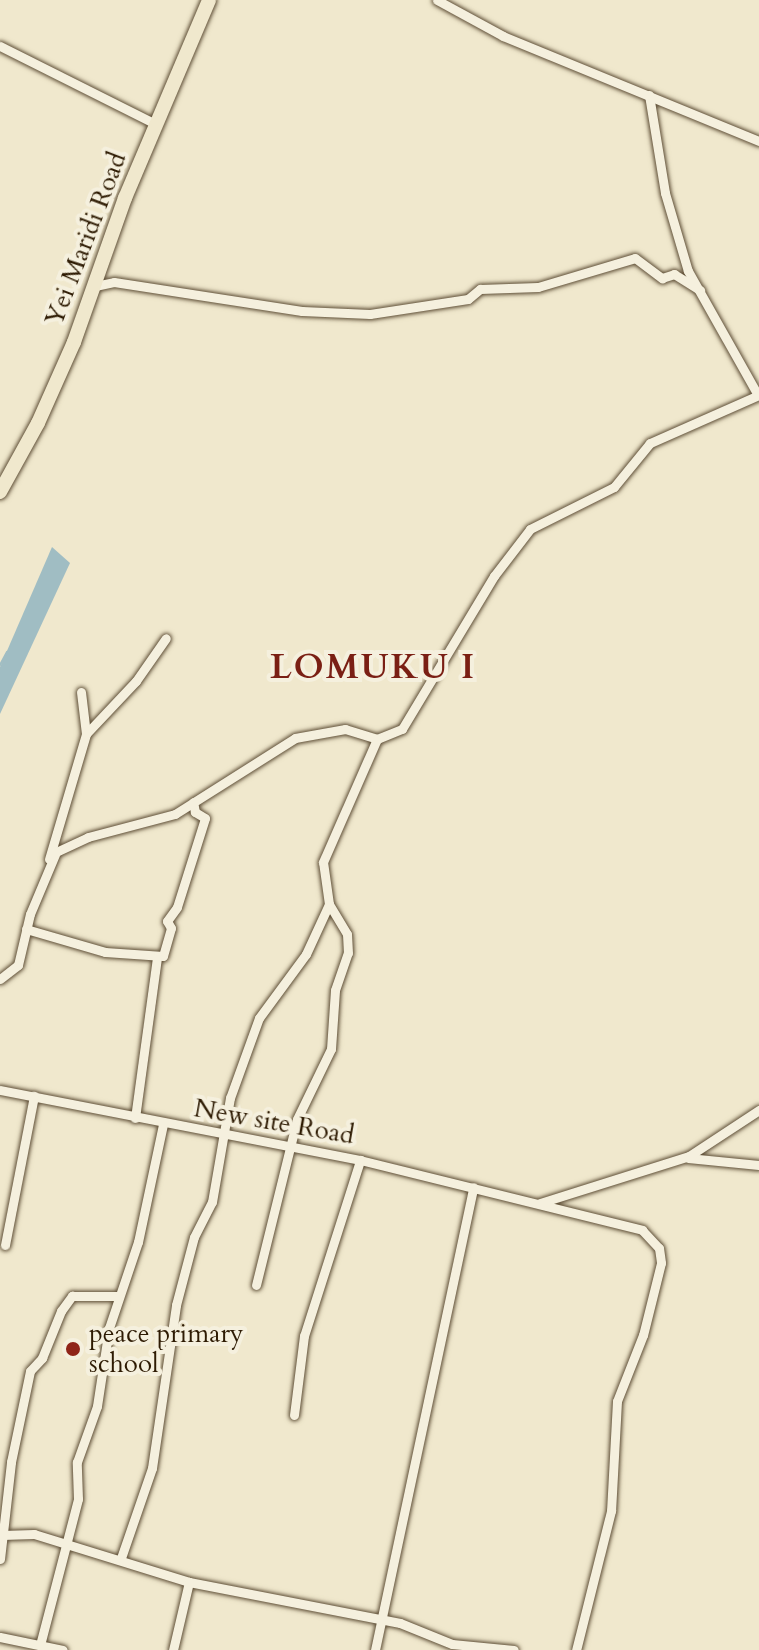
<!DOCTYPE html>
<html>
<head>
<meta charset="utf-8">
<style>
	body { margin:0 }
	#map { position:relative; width:759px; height:1650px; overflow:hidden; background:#f0e8cd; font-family:Cardo,serif }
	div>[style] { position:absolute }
	.water>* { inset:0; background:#a0bdc3 }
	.stream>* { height:2px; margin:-1px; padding:0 1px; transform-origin:1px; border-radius:1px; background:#a0bdc3 }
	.roads { filter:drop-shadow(0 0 2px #5e4e36) drop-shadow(0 0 2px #5e4e36) }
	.minor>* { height:9px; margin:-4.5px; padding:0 4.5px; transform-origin:4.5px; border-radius:4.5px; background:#f5f0de }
	.primary>* { height:14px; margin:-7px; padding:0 7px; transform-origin:7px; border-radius:7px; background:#f0e8cd }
	.dots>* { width:22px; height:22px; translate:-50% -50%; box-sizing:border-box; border:4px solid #f5f0de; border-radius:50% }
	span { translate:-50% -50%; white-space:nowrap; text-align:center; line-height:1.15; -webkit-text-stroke:8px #f5f0de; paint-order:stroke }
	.street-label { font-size:26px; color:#2e1b03 }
	.poi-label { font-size:26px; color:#2e1b03 }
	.left { translate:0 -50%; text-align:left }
	.district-label { font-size:34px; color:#7a1f14; font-weight:700; letter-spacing:2px }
</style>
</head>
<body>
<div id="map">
	<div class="water">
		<i style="clip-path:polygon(52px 547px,70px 563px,0 714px,0 667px)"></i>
	</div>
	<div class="stream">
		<i style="left:0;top:665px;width:15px;rotate:-62deg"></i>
	</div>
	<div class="roads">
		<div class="minor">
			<i style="left:437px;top:0;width:75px;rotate:28.6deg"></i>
			<i style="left:503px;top:36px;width:277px;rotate:22.3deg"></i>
			<i style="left:0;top:46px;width:174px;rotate:26.6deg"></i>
			<i style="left:649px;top:95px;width:99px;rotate:80.7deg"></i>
			<i style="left:665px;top:193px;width:81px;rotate:73.6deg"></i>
			<i style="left:688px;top:271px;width:142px;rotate:60.6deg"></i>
			<i style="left:95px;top:286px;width:19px;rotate:-12deg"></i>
			<i style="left:114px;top:282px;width:190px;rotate:8.8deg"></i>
			<i style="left:302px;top:311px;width:68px;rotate:2.5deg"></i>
			<i style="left:370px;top:314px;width:99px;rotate:-8.7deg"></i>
			<i style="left:468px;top:299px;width:16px;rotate:-40deg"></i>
			<i style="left:480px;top:289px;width:58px;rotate:-2deg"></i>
			<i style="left:538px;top:287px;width:101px;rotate:-16.6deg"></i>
			<i style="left:635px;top:258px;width:34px;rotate:37deg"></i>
			<i style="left:662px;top:278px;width:13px;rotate:-18deg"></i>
			<i style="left:674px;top:274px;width:31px;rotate:32deg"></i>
			<i style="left:81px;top:692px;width:42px;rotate:83.2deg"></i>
			<i style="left:49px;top:859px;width:130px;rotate:-73.5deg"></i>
			<i style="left:86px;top:734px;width:73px;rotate:-46.7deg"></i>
			<i style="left:136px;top:681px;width:52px;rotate:-55.1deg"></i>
			<i style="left:26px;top:929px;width:82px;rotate:16.2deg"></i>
			<i style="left:105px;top:952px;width:58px;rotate:3.9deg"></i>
			<i style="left:163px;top:956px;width:29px;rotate:-74deg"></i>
			<i style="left:171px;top:928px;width:8px;rotate:-120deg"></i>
			<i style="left:167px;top:921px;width:17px;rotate:-54deg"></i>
			<i style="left:177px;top:907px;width:93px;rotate:-72.5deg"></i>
			<i style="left:205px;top:818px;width:12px;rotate:-149deg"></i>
			<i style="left:195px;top:812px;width:10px;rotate:-101deg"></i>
			<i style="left:0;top:979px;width:23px;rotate:-38deg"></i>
			<i style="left:18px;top:965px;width:52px;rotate:-76.8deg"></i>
			<i style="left:30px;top:914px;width:67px;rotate:-67.2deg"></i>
			<i style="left:56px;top:852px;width:35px;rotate:-25deg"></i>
			<i style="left:88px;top:837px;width:90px;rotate:-14.8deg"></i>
			<i style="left:175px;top:814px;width:142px;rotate:-32.3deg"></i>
			<i style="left:295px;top:738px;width:51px;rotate:-10.2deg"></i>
			<i style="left:345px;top:729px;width:34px;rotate:17deg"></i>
			<i style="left:377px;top:739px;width:27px;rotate:-22deg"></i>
			<i style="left:402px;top:729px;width:179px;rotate:-59deg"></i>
			<i style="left:494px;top:576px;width:59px;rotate:-52.5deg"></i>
			<i style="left:530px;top:529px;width:94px;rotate:-26.6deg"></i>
			<i style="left:614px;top:487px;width:57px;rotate:-50.7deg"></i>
			<i style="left:650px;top:443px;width:119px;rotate:-23.8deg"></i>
			<i style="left:0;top:1090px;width:367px;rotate:11deg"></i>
			<i style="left:360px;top:1160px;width:291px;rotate:13.9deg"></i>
			<i style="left:642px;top:1230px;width:25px;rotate:47deg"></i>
			<i style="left:659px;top:1248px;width:15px;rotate:82deg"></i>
			<i style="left:661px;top:1263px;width:74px;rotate:104deg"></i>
			<i style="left:643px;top:1335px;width:71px;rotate:111.5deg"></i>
			<i style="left:617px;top:1401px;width:110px;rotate:93.1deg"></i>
			<i style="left:611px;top:1511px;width:143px;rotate:104.1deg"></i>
			<i style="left:135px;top:1118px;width:162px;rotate:-82.2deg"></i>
			<i style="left:688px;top:1158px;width:71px;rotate:5.6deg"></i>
			<i style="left:540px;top:1203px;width:156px;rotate:-17.5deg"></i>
			<i style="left:689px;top:1156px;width:84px;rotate:-33.3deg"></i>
			<i style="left:5px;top:1245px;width:152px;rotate:-79deg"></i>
			<i style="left:256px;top:1285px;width:171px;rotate:-76.1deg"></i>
			<i style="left:297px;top:1119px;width:78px;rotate:-64.1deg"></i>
			<i style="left:331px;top:1049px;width:59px;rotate:-86.1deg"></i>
			<i style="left:335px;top:990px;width:39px;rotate:-71deg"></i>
			<i style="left:348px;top:953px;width:19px;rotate:-93deg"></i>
			<i style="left:347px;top:934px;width:35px;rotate:-121deg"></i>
			<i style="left:329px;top:904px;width:42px;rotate:-98.1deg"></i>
			<i style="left:323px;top:862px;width:134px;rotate:-66.3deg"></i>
			<i style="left:294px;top:1415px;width:80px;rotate:-82.8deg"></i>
			<i style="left:304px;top:1336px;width:185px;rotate:-72.3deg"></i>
			<i style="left:2px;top:1535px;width:32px;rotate:-2deg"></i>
			<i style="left:34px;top:1534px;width:162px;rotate:17.2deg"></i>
			<i style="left:189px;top:1582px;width:215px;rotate:11deg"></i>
			<i style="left:400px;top:1623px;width:56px;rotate:22deg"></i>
			<i style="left:452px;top:1644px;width:62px;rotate:5.5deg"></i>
			<i style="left:121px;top:1558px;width:95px;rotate:-71deg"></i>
			<i style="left:152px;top:1468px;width:165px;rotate:-81.6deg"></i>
			<i style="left:176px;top:1305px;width:70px;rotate:-75.2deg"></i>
			<i style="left:194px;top:1237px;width:39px;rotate:-63deg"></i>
			<i style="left:212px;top:1202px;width:106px;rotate:-80.2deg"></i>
			<i style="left:230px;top:1098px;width:85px;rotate:-70.1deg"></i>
			<i style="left:259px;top:1018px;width:79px;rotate:-53.7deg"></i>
			<i style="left:306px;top:954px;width:55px;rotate:-65.3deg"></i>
			<i style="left:0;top:1559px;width:98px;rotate:-83.5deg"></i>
			<i style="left:11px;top:1462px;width:93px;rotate:-78.2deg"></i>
			<i style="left:30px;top:1371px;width:18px;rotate:-47deg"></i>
			<i style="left:42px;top:1358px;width:51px;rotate:-68deg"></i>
			<i style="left:61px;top:1311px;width:19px;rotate:-54deg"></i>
			<i style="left:72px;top:1296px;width:47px"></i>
			<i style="left:0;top:1637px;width:64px;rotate:11.7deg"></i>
			<i style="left:40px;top:1645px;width:151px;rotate:-75.4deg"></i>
			<i style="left:78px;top:1499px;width:37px;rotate:-92deg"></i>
			<i style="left:77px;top:1462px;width:59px;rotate:-70.3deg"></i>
			<i style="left:97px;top:1406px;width:79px;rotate:-81.3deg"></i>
			<i style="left:109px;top:1328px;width:91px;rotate:-71.4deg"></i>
			<i style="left:138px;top:1242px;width:121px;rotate:-78deg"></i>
			<i style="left:173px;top:1650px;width:70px;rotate:-76.8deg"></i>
			<i style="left:375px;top:1650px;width:473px;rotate:-78deg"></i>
		</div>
		<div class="primary">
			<i style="left:0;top:492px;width:79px;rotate:-61.2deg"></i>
			<i style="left:38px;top:423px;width:89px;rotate:-66deg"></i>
			<i style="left:74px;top:342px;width:153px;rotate:-70.5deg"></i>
			<i style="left:125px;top:198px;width:215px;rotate:-67deg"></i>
		</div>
	</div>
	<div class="dots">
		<i style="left:73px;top:1349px;background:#8f2418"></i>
	</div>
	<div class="street-label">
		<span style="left:86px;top:239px;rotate:-69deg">Yei Maridi Road</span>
		<span style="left:274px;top:1122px;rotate:10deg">New site Road</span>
	</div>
	<div class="poi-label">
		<span class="left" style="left:89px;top:1349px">peace primary<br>school</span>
	</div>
	<div class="district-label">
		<span style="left:373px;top:668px">LOMUKU I</span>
	</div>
</div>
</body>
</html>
